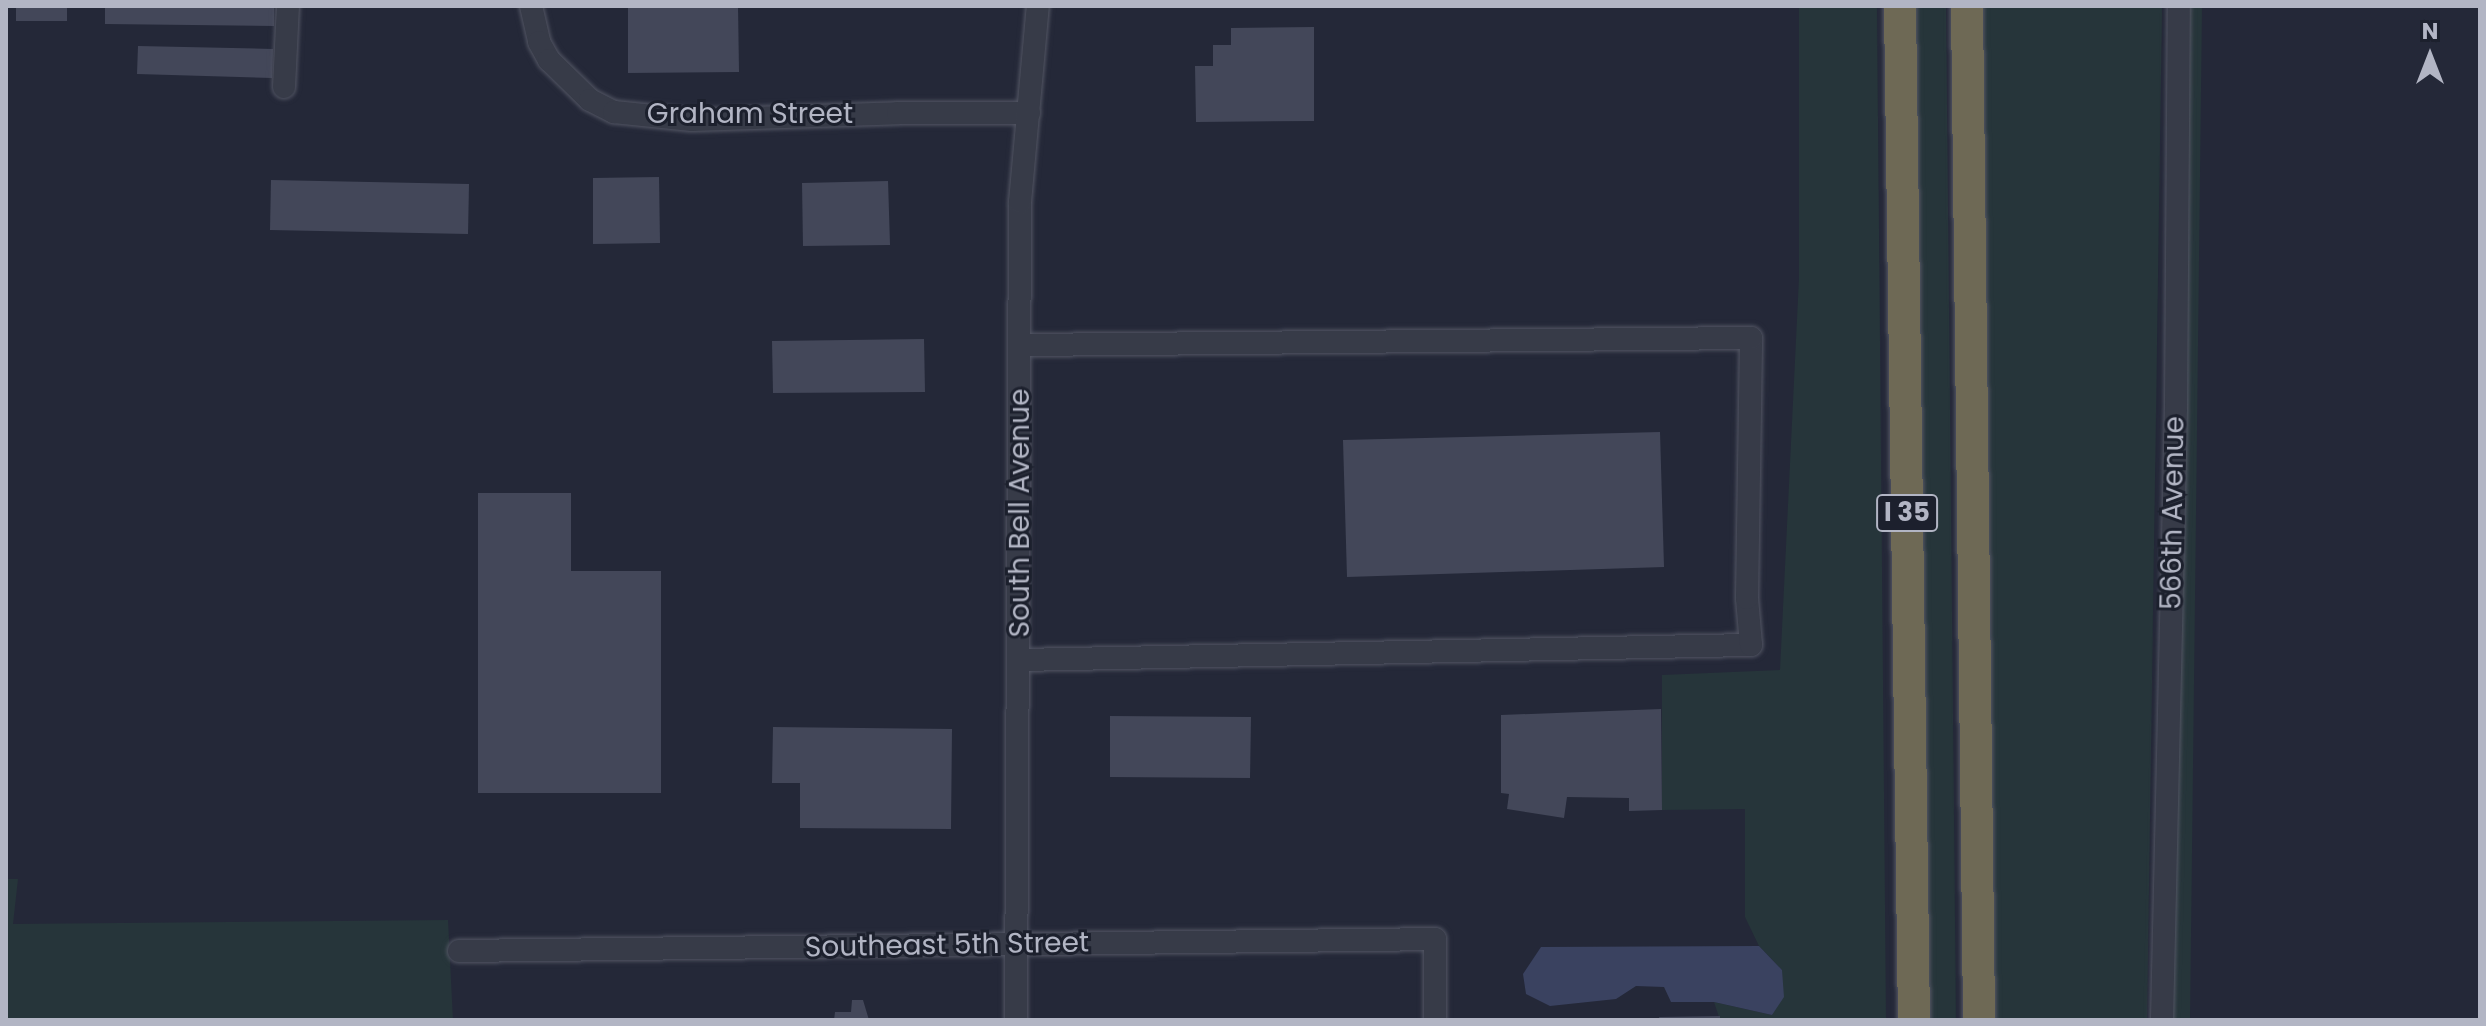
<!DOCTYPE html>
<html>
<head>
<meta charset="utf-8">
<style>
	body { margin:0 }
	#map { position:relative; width:2486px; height:1026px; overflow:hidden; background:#242838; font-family:Poppins,sans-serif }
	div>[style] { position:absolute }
	.green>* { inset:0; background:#26353a }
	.water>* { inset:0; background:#3a4260 }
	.building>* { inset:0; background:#434759 }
	.roads { filter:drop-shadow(0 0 2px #525563) drop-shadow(0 0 2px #525563) }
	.minor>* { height:22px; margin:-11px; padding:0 11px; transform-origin:11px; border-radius:11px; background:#373b48 }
	.highway>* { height:32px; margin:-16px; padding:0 16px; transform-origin:16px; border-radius:16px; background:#6e6955 }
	span { translate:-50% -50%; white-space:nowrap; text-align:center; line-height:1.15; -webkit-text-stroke:6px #1c202d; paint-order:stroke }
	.shield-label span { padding:2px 6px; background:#1c202d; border:2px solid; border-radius:6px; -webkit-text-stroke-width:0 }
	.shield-label { font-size:26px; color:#b2b5c4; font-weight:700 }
	.street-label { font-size:28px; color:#b2b5c4 }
	.frame { position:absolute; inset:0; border:8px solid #b2b5c4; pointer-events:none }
	.north { position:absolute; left:2390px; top:16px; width:80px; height:80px; -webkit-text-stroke:6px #1c202d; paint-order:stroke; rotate:0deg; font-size:22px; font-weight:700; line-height:32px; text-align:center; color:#b2b5c4 }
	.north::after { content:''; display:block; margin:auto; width:28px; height:36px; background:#b2b5c4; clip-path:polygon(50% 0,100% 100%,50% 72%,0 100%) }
</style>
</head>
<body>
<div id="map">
	<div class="green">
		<i style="clip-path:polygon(1799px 6px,1877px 6px,1886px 1020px,1720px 1020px,1714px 1002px,1772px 1015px,1782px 970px,1759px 946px,1745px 917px,1745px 809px,1662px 810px,1662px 675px,1780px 670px,1799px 278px)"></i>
		<i style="clip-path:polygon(1915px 6px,1946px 6px,1956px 1020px,1924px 1020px)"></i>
		<i style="clip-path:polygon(1983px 6px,2162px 6px,2147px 1020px,1992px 1020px)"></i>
		<i style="clip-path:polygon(2184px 6px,2202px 6px,2190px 1020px,2170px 1020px)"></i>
		<i style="clip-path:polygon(6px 879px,18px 879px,13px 924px,448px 920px,453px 1020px,6px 1020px)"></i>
	</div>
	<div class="water">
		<i style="clip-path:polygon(1759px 946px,1782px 970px,1784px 997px,1772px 1015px,1714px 1002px,1671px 1002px,1664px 987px,1636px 986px,1616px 999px,1550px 1006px,1526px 994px,1523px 974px,1541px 947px)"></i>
	</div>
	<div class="building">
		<i style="clip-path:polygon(16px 6px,67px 6px,67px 21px,16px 21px)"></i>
		<i style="clip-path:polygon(105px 6px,274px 6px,274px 26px,105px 24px)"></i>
		<i style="clip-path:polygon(628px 6px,738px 6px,739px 72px,628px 73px)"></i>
		<i style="clip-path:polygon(1314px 27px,1314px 121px,1196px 122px,1195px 66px,1213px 66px,1213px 45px,1231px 45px,1231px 28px)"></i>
		<i style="clip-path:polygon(138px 46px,273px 49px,272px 78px,137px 74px)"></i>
		<i style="clip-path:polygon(659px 177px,660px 243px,593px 244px,593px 178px)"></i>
		<i style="clip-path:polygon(271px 180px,469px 184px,468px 234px,270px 230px)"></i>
		<i style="clip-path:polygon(888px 181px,890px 245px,803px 246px,802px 183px)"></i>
		<i style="clip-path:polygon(924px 339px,925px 392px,773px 393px,772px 341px)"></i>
		<i style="clip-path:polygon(1660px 432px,1664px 567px,1347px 577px,1343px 440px)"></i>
		<i style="clip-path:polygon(478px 493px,571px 493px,571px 571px,661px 571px,661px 793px,478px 793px)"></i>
		<i style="clip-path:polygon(1661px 709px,1662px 810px,1629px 811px,1629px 798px,1567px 797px,1564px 818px,1507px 809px,1509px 794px,1501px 793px,1501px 715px)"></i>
		<i style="clip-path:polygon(1110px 716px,1251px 717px,1250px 778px,1110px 777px)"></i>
		<i style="clip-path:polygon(773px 727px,952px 729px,951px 829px,800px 828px,800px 783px,772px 783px)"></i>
		<i style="clip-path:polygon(852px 1000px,863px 1000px,869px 1020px,834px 1020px,835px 1012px,851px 1012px)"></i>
		<i style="clip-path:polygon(1720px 1016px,1720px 1020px,1660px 1020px,1659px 1017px)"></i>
	</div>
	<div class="roads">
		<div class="minor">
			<i style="left:531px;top:6px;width:37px;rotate:77deg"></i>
			<i style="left:539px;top:42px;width:21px;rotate:61deg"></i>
			<i style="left:549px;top:60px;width:57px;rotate:44.3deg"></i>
			<i style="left:590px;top:100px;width:27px;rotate:27deg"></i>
			<i style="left:614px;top:112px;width:78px;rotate:5.9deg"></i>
			<i style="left:692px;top:120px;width:206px;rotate:-1.9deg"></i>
			<i style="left:898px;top:113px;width:131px"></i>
			<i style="left:284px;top:87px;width:81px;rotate:-87.2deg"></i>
			<i style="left:1020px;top:660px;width:731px;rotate:-1.18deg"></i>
			<i style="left:1751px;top:645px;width:47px;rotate:-94.9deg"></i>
			<i style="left:1747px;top:598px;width:260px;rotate:-89.1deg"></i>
			<i style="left:1751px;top:338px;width:731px;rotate:179.45deg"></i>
			<i style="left:459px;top:951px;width:976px;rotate:-0.7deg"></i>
			<i style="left:1435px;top:939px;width:81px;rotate:90deg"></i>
			<i style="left:1016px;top:1020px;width:818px;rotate:-89.72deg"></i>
			<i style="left:1020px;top:202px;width:197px;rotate:-84.8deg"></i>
			<i style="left:2162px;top:1020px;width:612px;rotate:-88.69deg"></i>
			<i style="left:2176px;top:408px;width:402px;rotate:-89.6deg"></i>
		</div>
		<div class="highway">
			<i style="left:1900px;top:6px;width:1014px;rotate:89.21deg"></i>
			<i style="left:1967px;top:6px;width:1014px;rotate:89.32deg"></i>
		</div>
	</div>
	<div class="shield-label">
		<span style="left:1907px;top:513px">I 35</span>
	</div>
	<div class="street-label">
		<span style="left:750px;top:114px">Graham Street</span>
		<span style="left:1020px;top:513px;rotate:-90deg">South Bell Avenue</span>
		<span style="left:2173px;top:513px;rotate:-89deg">566th Avenue</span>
		<span style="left:947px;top:945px;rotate:-1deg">Southeast 5th Street</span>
	</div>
	<div class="frame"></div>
	<div class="north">N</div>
</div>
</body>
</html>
